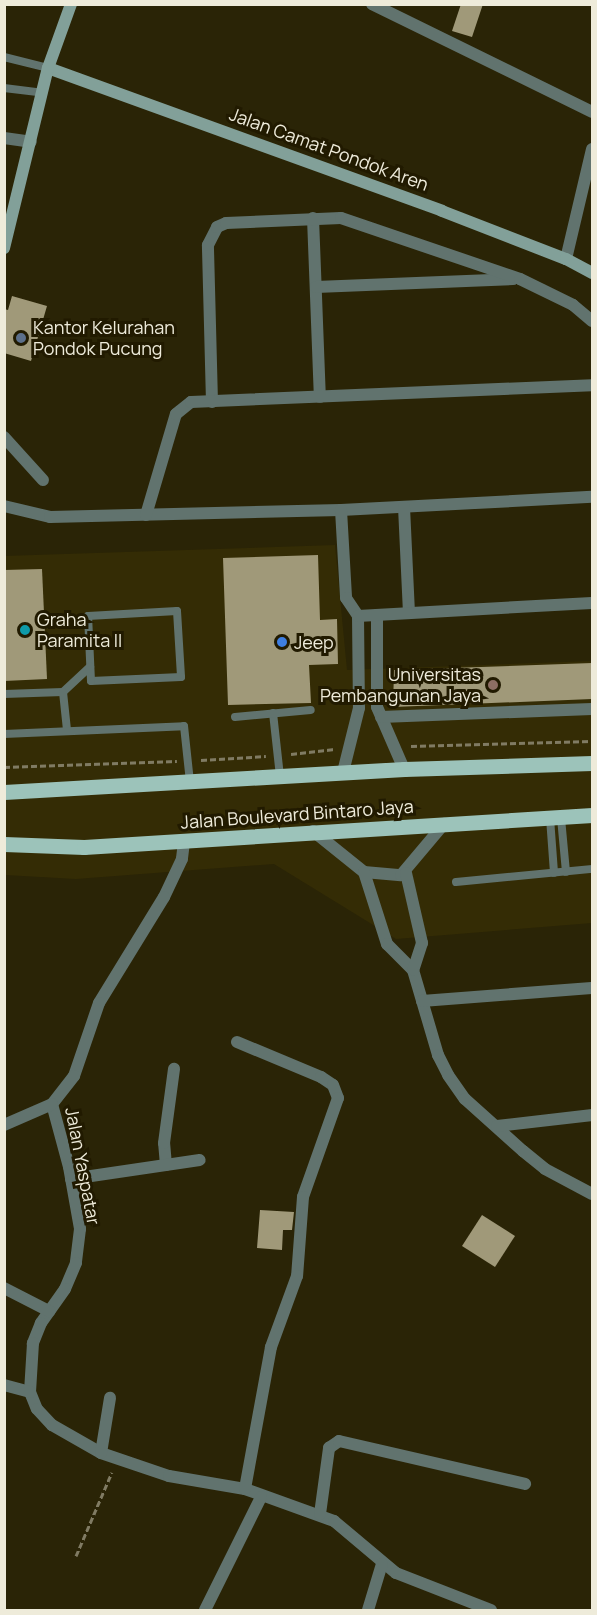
<!DOCTYPE html>
<html>
<head>
<meta charset="utf-8">
<style>
	body { margin:0 }
	#map { position:relative; width:597px; height:1615px; overflow:hidden; background:#2a2406; font-family:Manrope,sans-serif }
	div>[style] { position:absolute }
	.built>* { inset:0; background:#342c05 }
	.building>* { inset:0; background:#a09979 }
	.path>* { height:3px; margin-top:-1.5px; transform-origin:0; background:repeating-linear-gradient(90deg,#807b63 0 6px,transparent 0 9px) }
	.lane>* { height:8px; margin:-4px; padding:0 4px; transform-origin:4px; border-radius:4px; background:#61736e }
	.street>* { height:12px; margin:-6px; padding:0 6px; transform-origin:6px; border-radius:6px; background:#61736e }
	.secondary>* { height:12px; margin:-6px; padding:0 6px; transform-origin:6px; border-radius:6px; background:#82a099 }
	.primary>* { height:15px; margin:-7.5px; padding:0 7.5px; transform-origin:7.5px; border-radius:7.5px; background:#9cc3ba }
	.dots>* { width:16px; height:16px; translate:-50% -50%; box-sizing:border-box; border:3px solid #211a00; border-radius:50% }
	span { translate:-50% -50%; white-space:nowrap; text-align:center; line-height:1.15; -webkit-text-stroke:6px #211a00; paint-order:stroke }
	.street-label { font-size:18px; color:#eeebda }
	.poi-label { font-size:18px; color:#eeebda }
	.left { translate:0 -50%; text-align:left }
	.right { translate:-100% -50%; text-align:right }
	.frame { position:absolute; inset:0; border:6px solid #eeebda; pointer-events:none }
</style>
</head>
<body>
<div id="map">
	<div class="built">
		<i style="clip-path:polygon(335px 545px,347px 670px,592px 661px,592px 923px,396px 939px,274px 864px,76px 879px,5px 875px,4px 556px)"></i>
	</div>
	<div class="building">
		<i style="clip-path:polygon(461px 4px,483px 4px,472px 37px,452px 31px)"></i>
		<i style="clip-path:polygon(12px 296px,47px 306px,31px 361px,4px 353px,4px 309px,8px 310px)"></i>
		<i style="clip-path:polygon(318px 555px,320px 620px,337px 619px,338px 664px,309px 665px,311px 703px,228px 705px,223px 558px)"></i>
		<i style="clip-path:polygon(42px 569px,47px 679px,4px 681px,4px 570px)"></i>
		<i style="clip-path:polygon(592px 663px,592px 699px,393px 707px,394px 670px)"></i>
		<i style="clip-path:polygon(260px 1210px,294px 1212px,292px 1230px,283px 1230px,282px 1250px,257px 1248px)"></i>
		<i style="clip-path:polygon(482px 1215px,515px 1236px,495px 1267px,462px 1246px)"></i>
	</div>
	<div class="path">
		<i style="left:411px;top:746px;width:181px;rotate:-1.6deg"></i>
		<i style="left:291px;top:754px;width:44px;rotate:-6.5deg"></i>
		<i style="left:201px;top:760px;width:65px;rotate:-3.5deg"></i>
		<i style="left:4px;top:767px;width:173px;rotate:-2deg"></i>
		<i style="left:76px;top:1556px;width:91px;rotate:-66.8deg"></i>
	</div>
	<div class="lane">
		<i style="left:4px;top:57px;width:45px;rotate:14deg"></i>
		<i style="left:4px;top:88px;width:38px;rotate:7deg"></i>
		<i style="left:177px;top:611px;width:66px;rotate:86.5deg"></i>
		<i style="left:181px;top:677px;width:90px;rotate:177.5deg"></i>
		<i style="left:91px;top:681px;width:65px;rotate:-92.6deg"></i>
		<i style="left:88px;top:616px;width:89px;rotate:-3.2deg"></i>
		<i style="left:63px;top:692px;width:37px;rotate:-43deg"></i>
		<i style="left:4px;top:694px;width:59px;rotate:-1.9deg"></i>
		<i style="left:63px;top:692px;width:39px;rotate:84deg"></i>
		<i style="left:273px;top:713px;width:63px;rotate:83.7deg"></i>
		<i style="left:235px;top:717px;width:76px;rotate:-5.3deg"></i>
		<i style="left:4px;top:734px;width:180px;rotate:-2.5deg"></i>
		<i style="left:184px;top:726px;width:56px;rotate:83.9deg"></i>
		<i style="left:550px;top:818px;width:55px;rotate:85.8deg"></i>
		<i style="left:561px;top:818px;width:54px;rotate:84.7deg"></i>
		<i style="left:456px;top:882px;width:137px;rotate:-5.5deg"></i>
	</div>
	<div class="street">
		<i style="left:372px;top:4px;width:245px;rotate:26.1deg"></i>
		<i style="left:4px;top:138px;width:27px;rotate:8deg"></i>
		<i style="left:313px;top:218px;width:179px;rotate:87.8deg"></i>
		<i style="left:566px;top:259px;width:113px;rotate:-76.7deg"></i>
		<i style="left:316px;top:287px;width:197px;rotate:-2.3deg"></i>
		<i style="left:212px;top:402px;width:157px;rotate:-91.5deg"></i>
		<i style="left:208px;top:245px;width:20px;rotate:-63deg"></i>
		<i style="left:217px;top:227px;width:10px;rotate:-24deg"></i>
		<i style="left:226px;top:223px;width:115px;rotate:-2.5deg"></i>
		<i style="left:341px;top:218px;width:189px;rotate:18.8deg"></i>
		<i style="left:520px;top:279px;width:59px;rotate:26.1deg"></i>
		<i style="left:573px;top:305px;width:25px;rotate:40deg"></i>
		<i style="left:4px;top:437px;width:58px;rotate:47.8deg"></i>
		<i style="left:4px;top:506px;width:47px;rotate:13.4deg"></i>
		<i style="left:50px;top:517px;width:291px;rotate:-1.4deg"></i>
		<i style="left:341px;top:510px;width:251px;rotate:-3deg"></i>
		<i style="left:404px;top:507px;width:105px;rotate:87.3deg"></i>
		<i style="left:341px;top:510px;width:88px;rotate:86.7deg"></i>
		<i style="left:346px;top:598px;width:22px;rotate:56deg"></i>
		<i style="left:358px;top:616px;width:92px;rotate:89.4deg"></i>
		<i style="left:359px;top:708px;width:66px;rotate:104deg"></i>
		<i style="left:146px;top:515px;width:105px;rotate:-73.5deg"></i>
		<i style="left:176px;top:414px;width:19px;rotate:-39deg"></i>
		<i style="left:191px;top:402px;width:401px;rotate:-2.4deg"></i>
		<i style="left:377px;top:615px;width:92px;rotate:90deg"></i>
		<i style="left:377px;top:707px;width:68px;rotate:66.5deg"></i>
		<i style="left:358px;top:616px;width:234px;rotate:-3.2deg"></i>
		<i style="left:381px;top:717px;width:211px;rotate:-2.2deg"></i>
		<i style="left:313px;top:831px;width:65px;rotate:38.8deg"></i>
		<i style="left:364px;top:872px;width:37px;rotate:5deg"></i>
		<i style="left:401px;top:875px;width:67px;rotate:-49.9deg"></i>
		<i style="left:184px;top:842px;width:17px;rotate:97deg"></i>
		<i style="left:182px;top:859px;width:42px;rotate:115.3deg"></i>
		<i style="left:164px;top:897px;width:124px;rotate:121.5deg"></i>
		<i style="left:99px;top:1003px;width:77px;rotate:108.9deg"></i>
		<i style="left:74px;top:1076px;width:36px;rotate:128deg"></i>
		<i style="left:52px;top:1104px;width:65px;rotate:74.9deg"></i>
		<i style="left:69px;top:1167px;width:63px;rotate:79.9deg"></i>
		<i style="left:80px;top:1229px;width:34px;rotate:97deg"></i>
		<i style="left:76px;top:1263px;width:28px;rotate:113deg"></i>
		<i style="left:65px;top:1289px;width:42px;rotate:125.2deg"></i>
		<i style="left:41px;top:1323px;width:22px;rotate:112deg"></i>
		<i style="left:33px;top:1343px;width:49px;rotate:93.5deg"></i>
		<i style="left:30px;top:1392px;width:18px;rotate:68deg"></i>
		<i style="left:37px;top:1409px;width:22px;rotate:47deg"></i>
		<i style="left:52px;top:1425px;width:56px;rotate:29.7deg"></i>
		<i style="left:101px;top:1453px;width:72px;rotate:18.7deg"></i>
		<i style="left:169px;top:1476px;width:77px;rotate:9.7deg"></i>
		<i style="left:245px;top:1489px;width:95px;rotate:19.8deg"></i>
		<i style="left:334px;top:1521px;width:81px;rotate:40deg"></i>
		<i style="left:396px;top:1573px;width:102px;rotate:21.3deg"></i>
		<i style="left:364px;top:872px;width:76px;rotate:72.3deg"></i>
		<i style="left:387px;top:944px;width:37px;rotate:45deg"></i>
		<i style="left:413px;top:970px;width:89px;rotate:73.6deg"></i>
		<i style="left:438px;top:1055px;width:22px;rotate:63deg"></i>
		<i style="left:448px;top:1075px;width:29px;rotate:55deg"></i>
		<i style="left:465px;top:1099px;width:78px;rotate:41.9deg"></i>
		<i style="left:523px;top:1151px;width:28px;rotate:39deg"></i>
		<i style="left:545px;top:1169px;width:53px;rotate:28deg"></i>
		<i style="left:406px;top:873px;width:72px;rotate:77.1deg"></i>
		<i style="left:422px;top:943px;width:28px;rotate:108deg"></i>
		<i style="left:422px;top:1001px;width:170px;rotate:-4.4deg"></i>
		<i style="left:237px;top:1042px;width:91px;rotate:22.6deg"></i>
		<i style="left:321px;top:1077px;width:14px;rotate:34deg"></i>
		<i style="left:333px;top:1085px;width:14px;rotate:69deg"></i>
		<i style="left:338px;top:1098px;width:105px;rotate:109.5deg"></i>
		<i style="left:303px;top:1197px;width:79px;rotate:94.3deg"></i>
		<i style="left:297px;top:1276px;width:76px;rotate:110.1deg"></i>
		<i style="left:271px;top:1347px;width:144px;rotate:100.4deg"></i>
		<i style="left:4px;top:1125px;width:52px;rotate:-23.6deg"></i>
		<i style="left:497px;top:1126px;width:96px;rotate:-6.6deg"></i>
		<i style="left:166px;top:1165px;width:22px;rotate:-95deg"></i>
		<i style="left:164px;top:1143px;width:75px;rotate:-82.3deg"></i>
		<i style="left:71px;top:1179px;width:130px;rotate:-8.4deg"></i>
		<i style="left:4px;top:1288px;width:51px;rotate:27.1deg"></i>
		<i style="left:4px;top:1385px;width:27px;rotate:15deg"></i>
		<i style="left:101px;top:1453px;width:56px;rotate:-80.7deg"></i>
		<i style="left:320px;top:1514px;width:67px;rotate:-82.2deg"></i>
		<i style="left:329px;top:1448px;width:12px;rotate:-35deg"></i>
		<i style="left:339px;top:1441px;width:191px;rotate:13deg"></i>
		<i style="left:205px;top:1610px;width:126px;rotate:-63.6deg"></i>
		<i style="left:368px;top:1610px;width:48px;rotate:-73.1deg"></i>
	</div>
	<div class="secondary">
		<i style="left:48px;top:68px;width:419px;rotate:19.9deg"></i>
		<i style="left:442px;top:211px;width:133px;rotate:21.2deg"></i>
		<i style="left:566px;top:259px;width:30px;rotate:28deg"></i>
		<i style="left:4px;top:248px;width:185px;rotate:-76.3deg"></i>
		<i style="left:48px;top:68px;width:68px;rotate:-70.2deg"></i>
	</div>
	<div class="primary">
		<i style="left:4px;top:792px;width:401px;rotate:-3.3deg"></i>
		<i style="left:404px;top:769px;width:188px;rotate:-1.8deg"></i>
		<i style="left:4px;top:844px;width:80px;rotate:2.1deg"></i>
		<i style="left:84px;top:847px;width:509px;rotate:-3.6deg"></i>
	</div>
	<div class="dots">
		<i style="left:21px;top:338px;background:#5c6f8a"></i>
		<i style="left:25px;top:630px;background:#0f9aa8"></i>
		<i style="left:282px;top:642px;background:#3f7fe0"></i>
		<i style="left:493px;top:685px;background:#8d6e63"></i>
	</div>
	<div class="street-label">
		<span style="left:329px;top:149px;rotate:20deg">Jalan Camat Pondok Aren</span>
		<span style="left:297px;top:814px;rotate:-4deg">Jalan Boulevard Bintaro Jaya</span>
		<span style="left:83px;top:1166px;rotate:79deg">Jalan Yaspatar</span>
	</div>
	<div class="poi-label">
		<span class="left" style="left:33px;top:338px">Kantor Kelurahan<br>Pondok Pucung</span>
		<span class="left" style="left:37px;top:630px">Graha<br>Paramita II</span>
		<span class="left" style="left:294px;top:642px">Jeep</span>
		<span class="right" style="left:481px;top:685px">Universitas<br>Pembangunan Jaya</span>
	</div>
	<div class="frame"></div>
</div>
</body>
</html>
